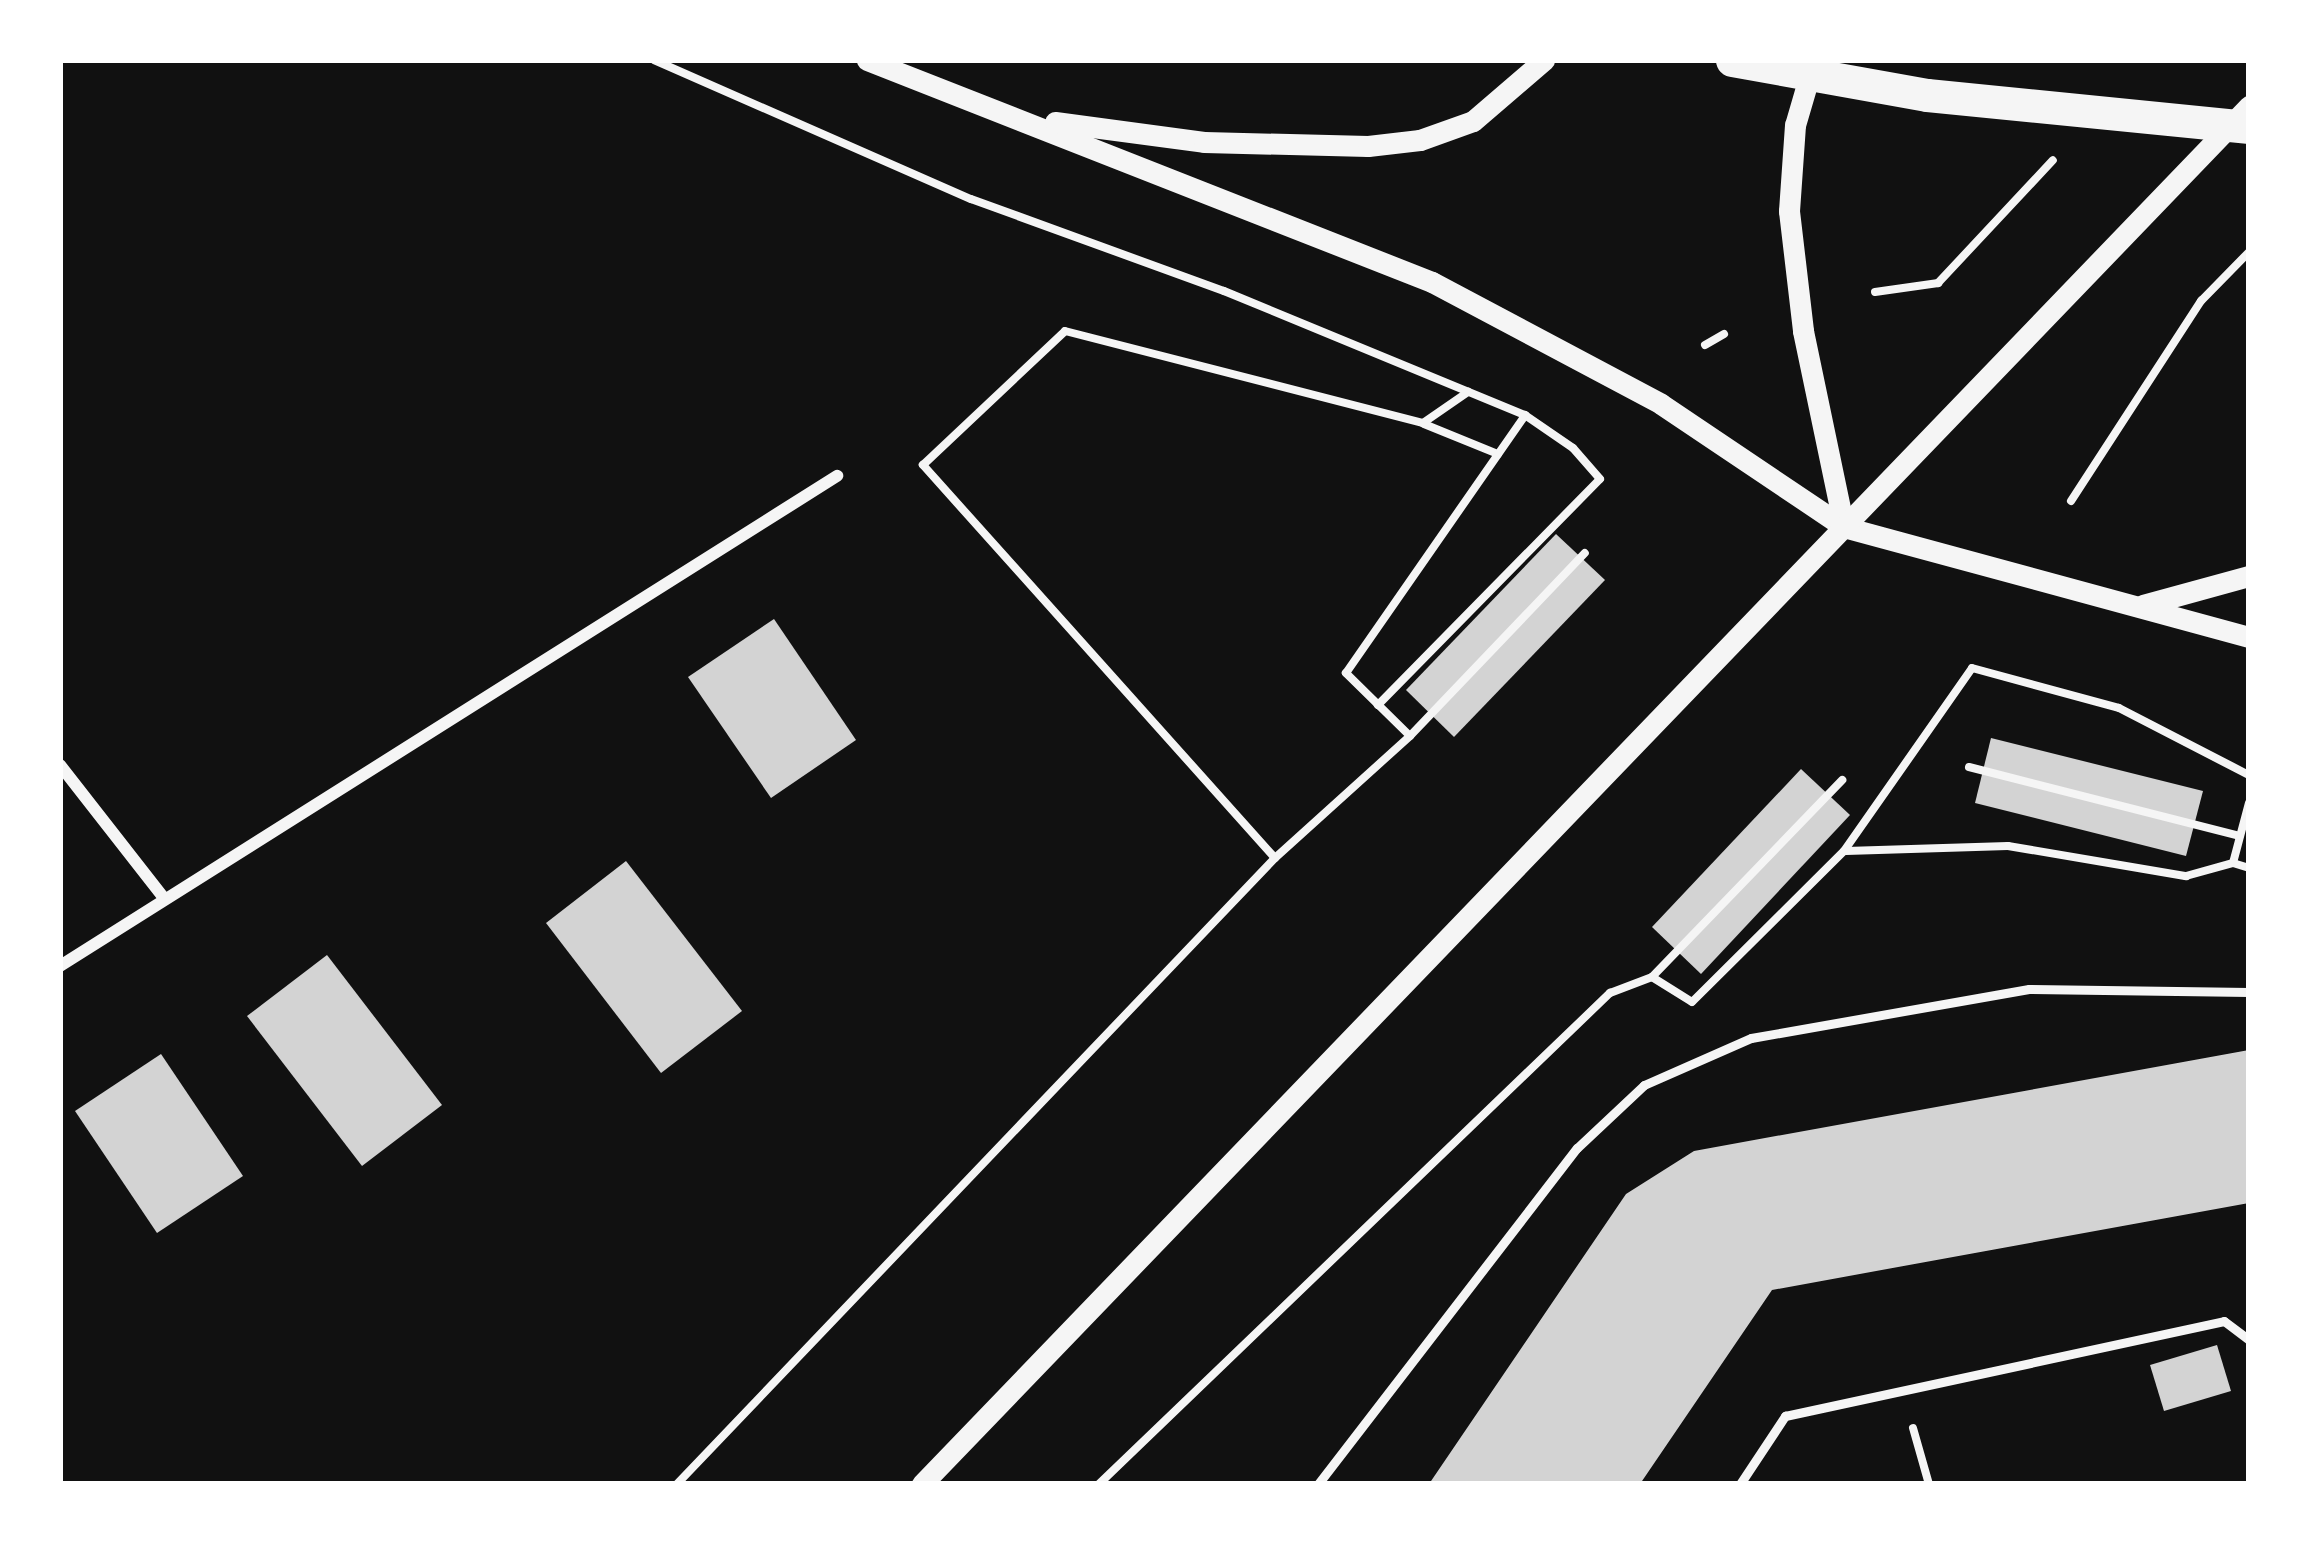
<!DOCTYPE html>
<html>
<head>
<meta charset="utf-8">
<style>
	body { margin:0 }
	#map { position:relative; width:2309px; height:1544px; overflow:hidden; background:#111; font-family:"PT Sans Narrow",sans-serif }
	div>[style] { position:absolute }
	.building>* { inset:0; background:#d3d3d3 }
	.path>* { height:8px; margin:-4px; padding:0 4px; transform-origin:4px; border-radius:4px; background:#f5f5f5 }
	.service>* { height:9px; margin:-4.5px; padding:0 4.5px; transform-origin:4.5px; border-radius:4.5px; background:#f5f5f5 }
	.minor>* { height:12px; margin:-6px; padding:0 6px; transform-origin:6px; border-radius:6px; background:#f5f5f5 }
	.tertiary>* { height:21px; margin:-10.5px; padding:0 10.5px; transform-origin:10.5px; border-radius:10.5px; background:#f5f5f5 }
	.trunk>* { height:33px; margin:-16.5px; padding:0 16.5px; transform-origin:16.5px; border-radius:16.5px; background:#f5f5f5 }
	span { translate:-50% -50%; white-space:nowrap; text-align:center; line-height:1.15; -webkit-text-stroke:9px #fff; paint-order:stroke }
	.frame { position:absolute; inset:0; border:63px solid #fff; pointer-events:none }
</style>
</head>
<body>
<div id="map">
	<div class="building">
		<i style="clip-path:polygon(1556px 534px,1605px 580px,1454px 737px,1406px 690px)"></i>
		<i style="clip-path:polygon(774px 619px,856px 740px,771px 798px,688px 677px)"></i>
		<i style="clip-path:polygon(1991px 738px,2203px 791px,2186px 856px,1975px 803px)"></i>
		<i style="clip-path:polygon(1801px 769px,1850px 815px,1701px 974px,1652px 927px)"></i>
		<i style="clip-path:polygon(626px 861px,742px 1011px,661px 1073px,546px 923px)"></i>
		<i style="clip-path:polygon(327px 955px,442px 1105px,362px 1166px,247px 1016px)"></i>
		<i style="clip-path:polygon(2249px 1050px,2249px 1203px,1772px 1290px,1640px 1484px,1429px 1484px,1626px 1194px,1694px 1151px)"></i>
		<i style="clip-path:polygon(161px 1054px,243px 1176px,157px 1233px,75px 1111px)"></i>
		<i style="clip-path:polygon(2217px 1345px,2231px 1391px,2164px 1411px,2150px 1365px)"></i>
	</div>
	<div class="path">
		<i style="left:654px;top:60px;width:346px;rotate:23.7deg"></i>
		<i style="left:971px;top:199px;width:269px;rotate:20deg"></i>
		<i style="left:1224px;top:291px;width:326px;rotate:22.4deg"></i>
		<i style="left:1525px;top:415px;width:58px;rotate:34.5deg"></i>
		<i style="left:1573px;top:448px;width:41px;rotate:48.9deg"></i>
		<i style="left:1600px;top:479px;width:317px;rotate:134.5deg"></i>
		<i style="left:1875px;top:292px;width:64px;rotate:-8.1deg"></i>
		<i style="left:1938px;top:283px;width:168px;rotate:-46.9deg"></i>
		<i style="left:1705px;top:345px;width:22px;rotate:-30deg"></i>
		<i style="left:1424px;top:424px;width:80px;rotate:22.1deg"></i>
		<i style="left:2071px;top:501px;width:239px;rotate:-57deg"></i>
		<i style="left:2201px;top:301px;width:69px;rotate:-45.6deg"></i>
		<i style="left:1410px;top:736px;width:90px;rotate:-135.5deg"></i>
		<i style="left:1346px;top:673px;width:314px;rotate:-55.2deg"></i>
		<i style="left:1969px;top:767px;width:279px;rotate:14.3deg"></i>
		<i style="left:1846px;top:851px;width:162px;rotate:-1.8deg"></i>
		<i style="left:2008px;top:846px;width:181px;rotate:9.6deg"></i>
		<i style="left:2186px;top:876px;width:49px;rotate:-15.5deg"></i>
		<i style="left:2233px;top:863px;width:17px;rotate:17deg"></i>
		<i style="left:1275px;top:858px;width:528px;rotate:-131.85deg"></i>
		<i style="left:923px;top:465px;width:195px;rotate:-43.3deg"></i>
		<i style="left:1065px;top:331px;width:370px;rotate:14.4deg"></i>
		<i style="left:1423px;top:423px;width:55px;rotate:-34.6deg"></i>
		<i style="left:2233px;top:863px;width:62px;rotate:-75.1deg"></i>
		<i style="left:1652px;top:977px;width:274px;rotate:-46deg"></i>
		<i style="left:1913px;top:1428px;width:58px;rotate:74.1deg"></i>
		<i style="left:677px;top:1484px;width:866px;rotate:-46.31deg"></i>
		<i style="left:1275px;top:858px;width:182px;rotate:-42.1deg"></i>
		<i style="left:1410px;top:736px;width:253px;rotate:-46.3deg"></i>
		<i style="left:1099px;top:1484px;width:709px;rotate:-43.86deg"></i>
		<i style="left:1610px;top:993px;width:45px;rotate:-20.9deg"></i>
		<i style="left:1652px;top:977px;width:47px;rotate:32deg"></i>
		<i style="left:1692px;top:1002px;width:214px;rotate:-44.8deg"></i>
		<i style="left:1844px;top:851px;width:223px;rotate:-55deg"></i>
		<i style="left:1972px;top:668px;width:152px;rotate:15.2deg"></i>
		<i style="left:2119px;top:708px;width:146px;rotate:27.3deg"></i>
	</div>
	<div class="service">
		<i style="left:1318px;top:1484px;width:424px;rotate:-52.4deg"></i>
		<i style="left:1577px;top:1148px;width:92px;rotate:-43.2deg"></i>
		<i style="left:1644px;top:1085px;width:117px;rotate:-23.7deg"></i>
		<i style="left:1751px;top:1038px;width:282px;rotate:-10deg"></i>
		<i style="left:2029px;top:989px;width:220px;rotate:0.8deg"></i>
		<i style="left:1740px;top:1484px;width:82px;rotate:-56.5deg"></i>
		<i style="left:1785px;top:1416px;width:449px;rotate:-12.2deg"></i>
		<i style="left:2224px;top:1321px;width:31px;rotate:37deg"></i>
	</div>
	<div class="minor">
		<i style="left:60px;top:765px;width:167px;rotate:52deg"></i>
		<i style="left:60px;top:966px;width:919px;rotate:-32.24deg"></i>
	</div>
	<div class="tertiary">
		<i style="left:867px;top:60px;width:607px;rotate:21.45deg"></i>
		<i style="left:1432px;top:282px;width:259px;rotate:28deg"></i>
		<i style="left:1661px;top:404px;width:220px;rotate:33.9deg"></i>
		<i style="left:1844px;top:527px;width:420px;rotate:15.2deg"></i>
		<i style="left:1812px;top:67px;width:60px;rotate:106.3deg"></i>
		<i style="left:1795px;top:125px;width:86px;rotate:94deg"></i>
		<i style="left:1789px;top:211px;width:121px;rotate:83.3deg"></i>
		<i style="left:1803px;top:331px;width:200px;rotate:78.2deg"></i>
		<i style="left:1055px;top:122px;width:150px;rotate:7.6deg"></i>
		<i style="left:1204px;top:142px;width:164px;rotate:1.4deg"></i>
		<i style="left:1368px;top:146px;width:52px;rotate:-6.6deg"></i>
		<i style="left:1420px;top:140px;width:56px;rotate:-19.7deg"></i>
		<i style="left:1473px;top:121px;width:94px;rotate:-40.7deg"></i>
		<i style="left:2143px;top:605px;width:110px;rotate:-15.3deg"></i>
		<i style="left:922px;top:1484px;width:1913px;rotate:-46.08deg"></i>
	</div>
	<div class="trunk">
		<i style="left:1732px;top:60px;width:198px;rotate:10.2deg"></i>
		<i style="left:1927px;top:95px;width:324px;rotate:5.7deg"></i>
	</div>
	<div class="frame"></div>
</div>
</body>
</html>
